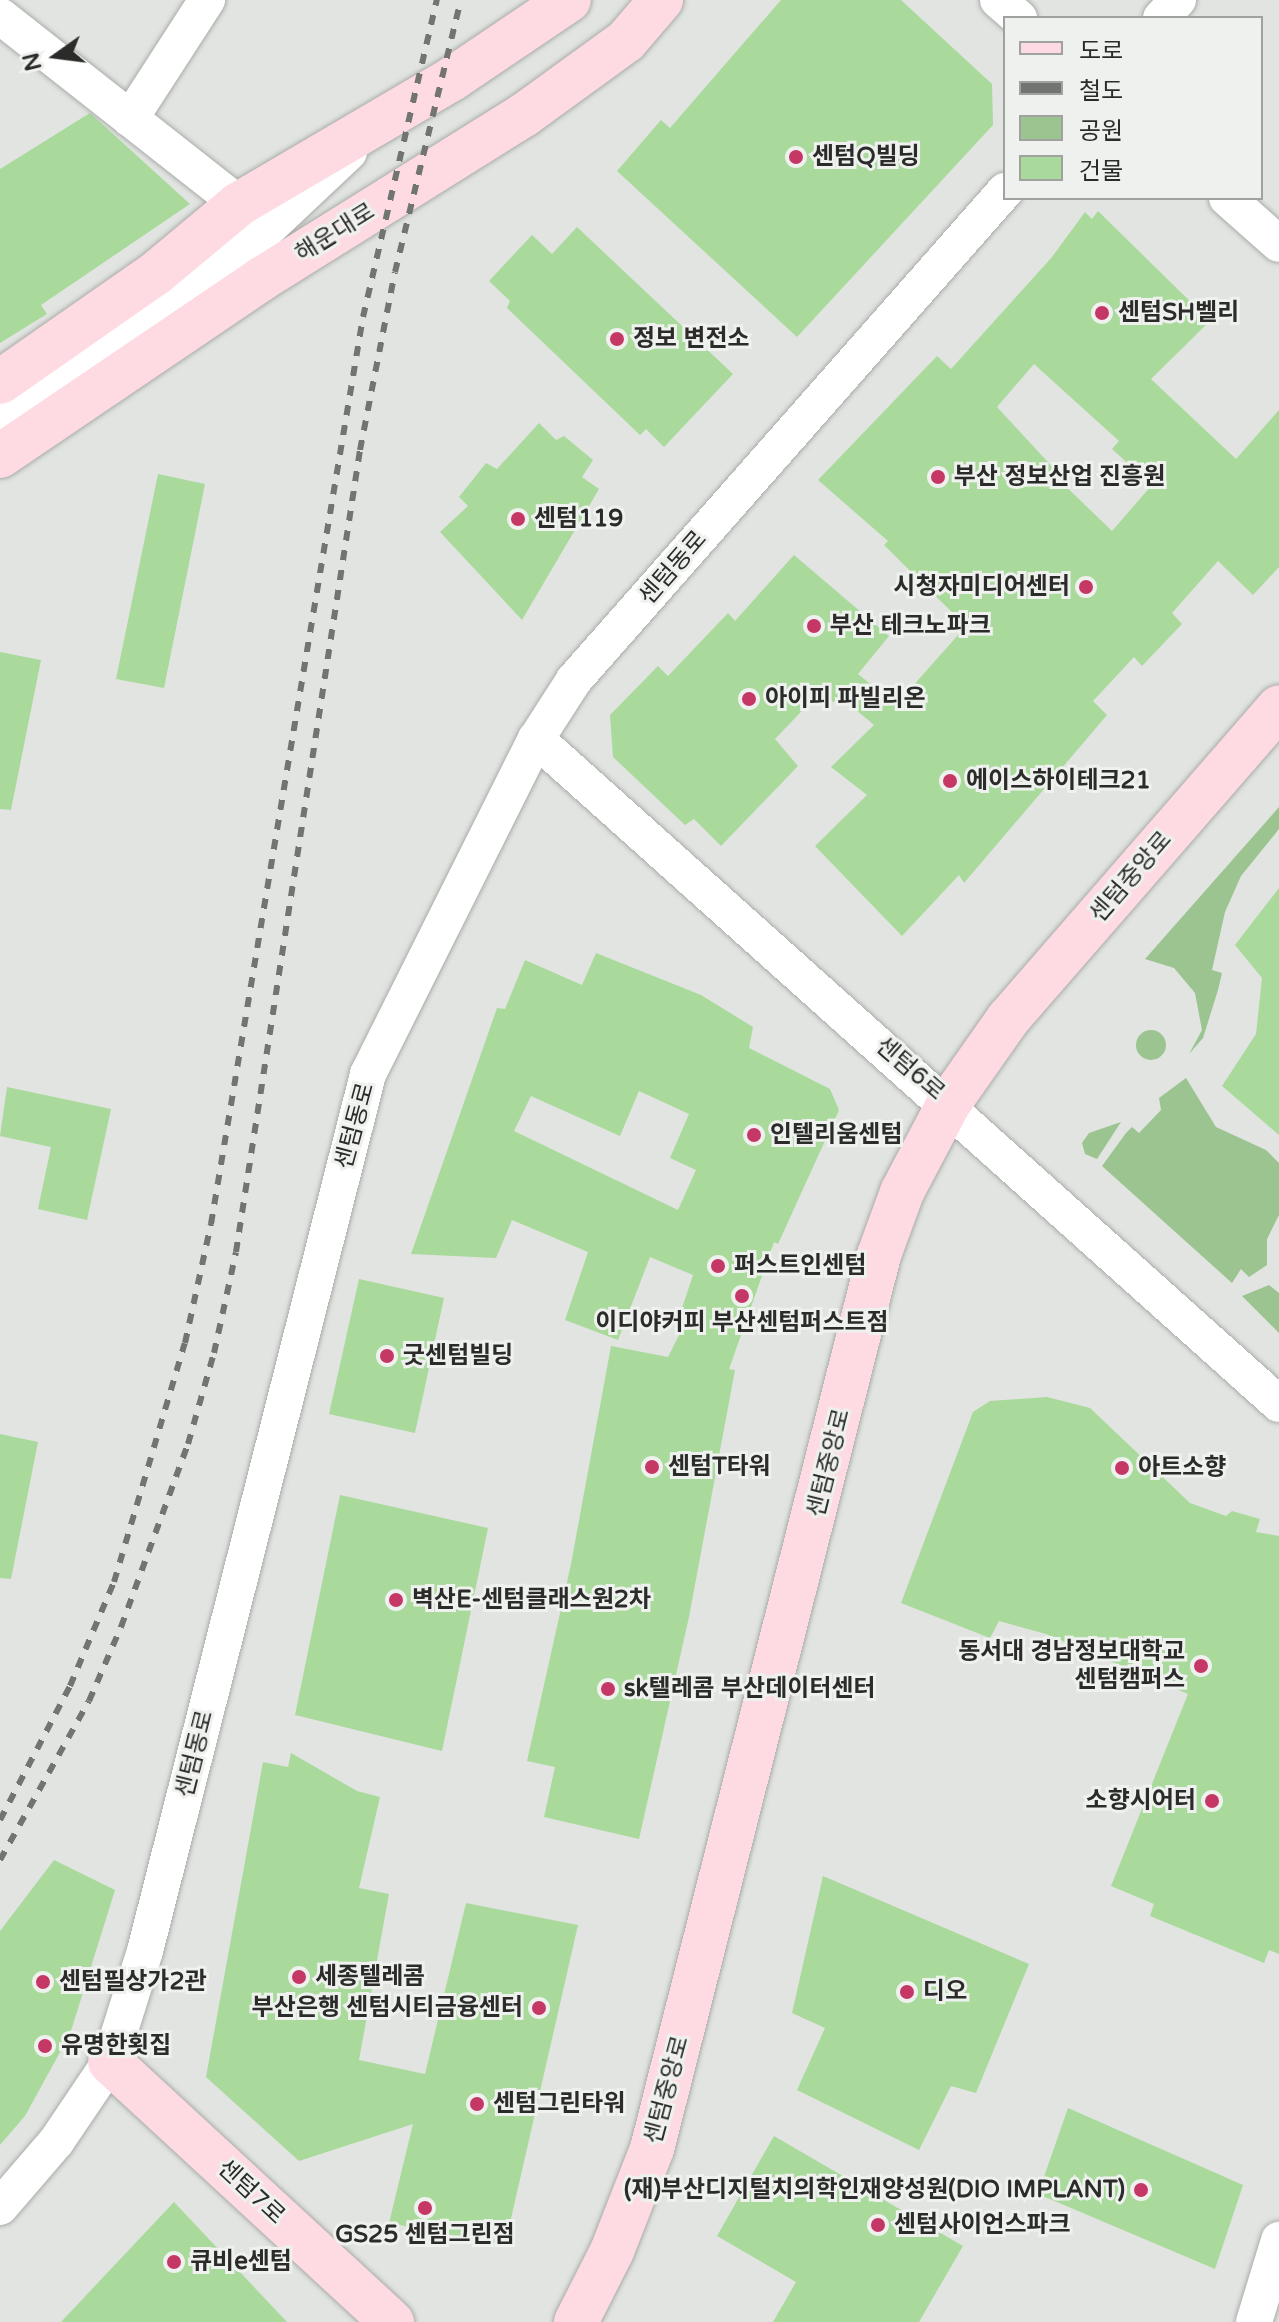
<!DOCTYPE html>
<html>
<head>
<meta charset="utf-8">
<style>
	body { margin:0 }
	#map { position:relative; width:1279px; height:2322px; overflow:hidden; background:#e1e4e0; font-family:"Varela Round","Noto Sans KR",sans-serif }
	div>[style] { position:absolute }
	.green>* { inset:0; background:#9cc491 }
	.round { border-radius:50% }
	.building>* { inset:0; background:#a9da9c }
	.roads { filter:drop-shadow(0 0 2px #a9aca8) drop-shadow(0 0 2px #a9aca8) }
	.minor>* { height:36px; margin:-18px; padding:0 18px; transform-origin:18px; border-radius:18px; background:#fff }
	.major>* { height:44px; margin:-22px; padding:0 22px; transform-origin:22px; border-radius:22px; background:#fedbe2 }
	.rail>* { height:6px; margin-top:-3px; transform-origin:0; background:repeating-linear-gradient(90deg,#727471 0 10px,transparent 0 20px) }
	.dots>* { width:22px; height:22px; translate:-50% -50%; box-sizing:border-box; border:4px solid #eef1ed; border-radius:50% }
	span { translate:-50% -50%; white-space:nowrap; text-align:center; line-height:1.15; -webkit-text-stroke:6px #eef1ed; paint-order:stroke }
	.poi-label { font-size:24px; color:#2b2c2a; font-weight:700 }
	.left { translate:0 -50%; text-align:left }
	.right { translate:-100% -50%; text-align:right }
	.street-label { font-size:24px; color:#2b2c2a }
	.legend { position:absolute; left:1003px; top:16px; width:260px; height:184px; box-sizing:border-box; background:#eef1ed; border:2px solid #a0a29f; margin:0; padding:10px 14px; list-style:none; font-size:24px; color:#2b2c2a }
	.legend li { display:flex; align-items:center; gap:16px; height:40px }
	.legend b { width:40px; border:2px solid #a0a29f }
	.north { position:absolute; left:16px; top:16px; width:80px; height:80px; -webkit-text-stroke:6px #eef1ed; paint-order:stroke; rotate:256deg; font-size:22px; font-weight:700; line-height:32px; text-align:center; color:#2b2c2a }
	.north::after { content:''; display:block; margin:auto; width:28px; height:36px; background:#2b2c2a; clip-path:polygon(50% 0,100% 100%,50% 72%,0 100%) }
</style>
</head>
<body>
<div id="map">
	<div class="green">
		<i style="clip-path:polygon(1279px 807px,1279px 829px,1241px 876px,1225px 912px,1212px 970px,1222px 973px,1218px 990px,1203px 1038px,1189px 1054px,1202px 1030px,1195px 993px,1174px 968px,1145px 959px)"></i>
		<i class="round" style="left:1136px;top:1030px;width:30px;height:30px"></i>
		<i style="clip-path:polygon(1186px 1078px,1216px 1127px,1266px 1150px,1279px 1163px,1279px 1215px,1267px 1239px,1267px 1265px,1249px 1277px,1241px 1269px,1232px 1283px,1102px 1166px,1126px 1133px,1132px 1127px,1139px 1133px,1161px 1110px,1159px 1098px)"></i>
		<i style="clip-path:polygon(1121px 1122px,1097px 1159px,1085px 1154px,1082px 1143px,1089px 1133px)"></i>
		<i style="clip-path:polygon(1269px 1285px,1279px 1293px,1279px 1333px,1242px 1296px)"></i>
	</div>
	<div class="building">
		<i style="clip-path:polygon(781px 0,901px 0,992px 84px,993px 125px,797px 337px,617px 171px,661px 120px,670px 128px)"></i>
		<i style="clip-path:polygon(90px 113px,190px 204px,41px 305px,47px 314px,0 343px,0 169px)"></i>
		<i style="clip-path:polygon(evenodd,1098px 211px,1210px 321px,1151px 379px,1236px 459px,1279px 410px,1279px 567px,1253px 595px,1218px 561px,1172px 613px,1182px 624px,1142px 666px,1134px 657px,1093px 701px,1107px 715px,964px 883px,959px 875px,902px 936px,815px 846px,867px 795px,831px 767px,874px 725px,842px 698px,833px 702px,821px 691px,775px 739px,798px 766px,721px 846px,694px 819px,685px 825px,613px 757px,610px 715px,658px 666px,668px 676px,728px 613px,735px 621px,794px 555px,889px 636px,858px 674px,896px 705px,966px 626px,884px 545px,888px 541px,818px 480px,937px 356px,951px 369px,1052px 257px,1085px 212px,1092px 219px,1098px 211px,1034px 364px,1119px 441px,1112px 449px,1152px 485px,1112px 531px,1055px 476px,1058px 473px,997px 407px,1034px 364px)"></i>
		<i style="clip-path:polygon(577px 227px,733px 374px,664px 447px,646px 429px,640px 435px,507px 308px,510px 301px,489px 281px,532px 235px,552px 254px)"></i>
		<i style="clip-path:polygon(539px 423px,556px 440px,564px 436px,593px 460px,582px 477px,599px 489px,522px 620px,440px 532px,468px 506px,459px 497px,486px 463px,497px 469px)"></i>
		<i style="clip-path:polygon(158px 474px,205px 484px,164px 688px,116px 679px)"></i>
		<i style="clip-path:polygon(0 652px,41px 660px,11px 810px,0 809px)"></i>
		<i style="clip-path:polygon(1279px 888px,1279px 1135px,1222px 1086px,1256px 1034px,1262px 978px,1235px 945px)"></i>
		<i style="clip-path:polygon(evenodd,596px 953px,701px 995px,753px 1027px,749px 1048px,830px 1089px,839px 1110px,778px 1244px,774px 1242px,729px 1369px,735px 1370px,689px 1617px,639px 1839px,544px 1817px,555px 1767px,527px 1761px,571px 1564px,611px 1346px,668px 1357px,684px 1325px,678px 1320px,693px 1275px,650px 1257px,618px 1340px,565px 1320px,588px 1252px,512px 1220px,496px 1258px,411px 1254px,497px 1008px,505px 1009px,525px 960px,582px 985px,596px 953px,639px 1091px,689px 1114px,670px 1158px,696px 1170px,678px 1210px,514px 1131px,531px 1096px,620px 1136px,639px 1091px)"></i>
		<i style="clip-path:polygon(7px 1087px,111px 1109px,87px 1220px,38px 1209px,51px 1147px,0 1136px)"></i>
		<i style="clip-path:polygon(359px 1279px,444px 1298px,415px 1433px,329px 1414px)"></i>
		<i style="clip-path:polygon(1047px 1397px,1090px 1408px,1190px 1503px,1226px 1516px,1232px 1511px,1260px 1519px,1256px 1532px,1279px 1536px,1279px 1954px,1269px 1950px,1264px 1963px,1150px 1916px,1154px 1904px,1111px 1886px,1188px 1694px,1046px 1634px,999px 1621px,990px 1638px,901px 1603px,973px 1412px,990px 1401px)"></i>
		<i style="clip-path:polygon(0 1434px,38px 1442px,11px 1579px,0 1578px)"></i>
		<i style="clip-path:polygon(340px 1495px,488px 1528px,442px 1751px,295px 1715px)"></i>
		<i style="clip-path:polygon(291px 1753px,357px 1791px,380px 1797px,359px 1888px,389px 1894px,359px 2060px,425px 2074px,466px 1903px,578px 1925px,505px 2245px,389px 2223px,413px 2124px,299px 2161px,206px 2077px,263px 1762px,288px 1767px)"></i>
		<i style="clip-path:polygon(54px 1860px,115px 1890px,70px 2034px,25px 2116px,0 2145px,0 1931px)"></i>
		<i style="clip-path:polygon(823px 1876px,1029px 1964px,976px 2093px,951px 2086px,919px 2150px,797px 2090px,825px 2028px,792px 2013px)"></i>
		<i style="clip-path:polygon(1068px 2108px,1243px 2185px,1215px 2269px,1038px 2194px)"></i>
		<i style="clip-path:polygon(774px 2136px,963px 2246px,919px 2322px,773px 2322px,796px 2282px,717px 2236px)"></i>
		<i style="clip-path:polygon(174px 2202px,287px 2322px,61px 2322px)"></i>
	</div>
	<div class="roads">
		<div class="minor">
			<i style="left:998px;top:0;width:28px;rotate:41deg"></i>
			<i style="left:0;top:16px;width:304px;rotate:38.2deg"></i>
			<i style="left:1161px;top:18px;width:25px;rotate:-47deg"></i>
			<i style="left:130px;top:119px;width:142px;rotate:-57.1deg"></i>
			<i style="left:1227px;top:198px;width:69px;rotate:41.5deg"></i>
			<i style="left:0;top:423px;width:212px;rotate:-33.8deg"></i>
			<i style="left:176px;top:305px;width:84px;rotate:-38.2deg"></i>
			<i style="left:242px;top:253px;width:147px;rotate:-43.3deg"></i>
			<i style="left:536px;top:739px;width:997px;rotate:41.83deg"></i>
			<i style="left:0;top:2207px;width:86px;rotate:-49.3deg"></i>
			<i style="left:56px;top:2142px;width:97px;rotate:-56deg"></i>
			<i style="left:110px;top:2062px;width:116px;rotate:-72.5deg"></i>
			<i style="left:145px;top:1951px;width:905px;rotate:-75.73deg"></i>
			<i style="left:368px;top:1074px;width:375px;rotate:-63.4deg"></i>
			<i style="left:536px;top:739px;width:70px;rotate:-57.2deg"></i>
			<i style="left:574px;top:680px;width:652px;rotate:-48.61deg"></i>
			<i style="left:1254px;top:2322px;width:86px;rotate:-73deg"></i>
		</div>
		<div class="major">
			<i style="left:0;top:382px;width:189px;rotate:-34.9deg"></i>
			<i style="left:155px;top:274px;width:109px;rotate:-39.8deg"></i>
			<i style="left:239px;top:204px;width:247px;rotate:-30.4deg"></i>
			<i style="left:452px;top:79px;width:141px;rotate:-34deg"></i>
			<i style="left:0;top:456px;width:318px;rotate:-34.1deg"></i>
			<i style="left:263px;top:278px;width:308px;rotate:-32deg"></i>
			<i style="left:524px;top:115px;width:126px;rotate:-36deg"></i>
			<i style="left:626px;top:41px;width:54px;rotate:-49.5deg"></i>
			<i style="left:110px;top:2062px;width:384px;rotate:42.7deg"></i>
			<i style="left:576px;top:2322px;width:80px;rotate:-63.1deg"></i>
			<i style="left:612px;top:2251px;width:110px;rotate:-68.6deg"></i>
			<i style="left:652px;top:2149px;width:922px;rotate:-75.75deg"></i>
			<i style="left:879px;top:1255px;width:67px;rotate:-69.9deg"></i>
			<i style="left:902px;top:1192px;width:101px;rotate:-62.2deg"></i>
			<i style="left:949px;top:1103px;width:103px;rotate:-54.9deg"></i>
			<i style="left:1008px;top:1019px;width:413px;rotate:-49deg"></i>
		</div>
	</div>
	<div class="rail">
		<i style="left:0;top:1820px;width:151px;rotate:-62.4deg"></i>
		<i style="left:70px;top:1686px;width:113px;rotate:-67.1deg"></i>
		<i style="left:114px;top:1582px;width:249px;rotate:-73.5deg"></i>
		<i style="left:185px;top:1343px;width:122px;rotate:-77.7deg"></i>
		<i style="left:211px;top:1224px;width:920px;rotate:-80.49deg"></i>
		<i style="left:363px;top:317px;width:326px;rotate:-76.9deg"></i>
		<i style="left:0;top:1860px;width:182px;rotate:-60.8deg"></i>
		<i style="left:89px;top:1701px;width:81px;rotate:-66.6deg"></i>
		<i style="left:121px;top:1627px;width:195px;rotate:-69.9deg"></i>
		<i style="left:188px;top:1444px;width:95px;rotate:-74.1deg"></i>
		<i style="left:214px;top:1353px;width:103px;rotate:-77.7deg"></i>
		<i style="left:236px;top:1252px;width:812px;rotate:-81.21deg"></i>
		<i style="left:360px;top:450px;width:181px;rotate:-78.9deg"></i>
		<i style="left:395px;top:272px;width:280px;rotate:-76.4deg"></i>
	</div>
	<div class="dots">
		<i style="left:796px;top:157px;background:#c53866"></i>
		<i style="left:1102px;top:313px;background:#c53866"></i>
		<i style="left:617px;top:339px;background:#c53866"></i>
		<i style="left:938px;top:477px;background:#c53866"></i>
		<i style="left:518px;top:519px;background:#c53866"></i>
		<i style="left:1086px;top:587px;background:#c53866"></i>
		<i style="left:814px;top:626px;background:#c53866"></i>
		<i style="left:749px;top:699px;background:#c53866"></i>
		<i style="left:950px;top:781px;background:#c53866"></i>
		<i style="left:754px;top:1135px;background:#c53866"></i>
		<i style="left:718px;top:1266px;background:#c53866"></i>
		<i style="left:742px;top:1296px;background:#c53866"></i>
		<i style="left:387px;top:1356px;background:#c53866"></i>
		<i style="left:652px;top:1467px;background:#c53866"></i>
		<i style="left:1122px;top:1468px;background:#c53866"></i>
		<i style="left:396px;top:1600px;background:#c53866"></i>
		<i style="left:1201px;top:1666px;background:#c53866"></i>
		<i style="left:608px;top:1689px;background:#c53866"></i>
		<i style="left:1212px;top:1801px;background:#c53866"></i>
		<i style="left:299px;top:1977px;background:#c53866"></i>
		<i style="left:43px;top:1982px;background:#c53866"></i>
		<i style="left:907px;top:1992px;background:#c53866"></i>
		<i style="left:539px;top:2008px;background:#c53866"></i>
		<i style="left:45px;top:2046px;background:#c53866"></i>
		<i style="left:477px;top:2104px;background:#c53866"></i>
		<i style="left:1141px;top:2190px;background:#c53866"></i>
		<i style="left:425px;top:2208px;background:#c53866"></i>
		<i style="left:878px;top:2225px;background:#c53866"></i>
		<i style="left:174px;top:2262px;background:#c53866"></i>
	</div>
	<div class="poi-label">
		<span class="left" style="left:812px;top:157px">센텀Q빌딩</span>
		<span class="left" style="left:1118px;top:313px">센텀SH벨리</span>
		<span class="left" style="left:633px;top:339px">정보 변전소</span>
		<span class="left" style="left:954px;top:477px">부산 정보산업 진흥원</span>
		<span class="left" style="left:534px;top:519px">센텀119</span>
		<span class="right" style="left:1070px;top:587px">시청자미디어센터</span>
		<span class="left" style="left:830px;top:626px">부산 테크노파크</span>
		<span class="left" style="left:765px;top:699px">아이피 파빌리온</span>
		<span class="left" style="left:966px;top:781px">에이스하이테크21</span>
		<span class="left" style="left:770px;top:1135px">인텔리움센텀</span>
		<span class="left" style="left:734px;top:1266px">퍼스트인센텀</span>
		<span style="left:742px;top:1323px">이디야커피 부산센텀퍼스트점</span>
		<span class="left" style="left:403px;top:1356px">굿센텀빌딩</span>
		<span class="left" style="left:668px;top:1467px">센텀T타워</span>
		<span class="left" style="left:1138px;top:1468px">아트소향</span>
		<span class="left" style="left:412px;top:1600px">벽산E-센텀클래스원2차</span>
		<span class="right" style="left:1185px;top:1666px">동서대 경남정보대학교<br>센텀캠퍼스</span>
		<span class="left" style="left:624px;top:1689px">sk텔레콤 부산데이터센터</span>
		<span class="right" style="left:1196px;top:1801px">소향시어터</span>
		<span class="left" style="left:315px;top:1977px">세종텔레콤</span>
		<span class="left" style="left:59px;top:1982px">센텀필상가2관</span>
		<span class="left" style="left:923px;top:1992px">디오</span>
		<span class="right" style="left:523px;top:2008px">부산은행 센텀시티금융센터</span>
		<span class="left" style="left:61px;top:2046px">유명한횟집</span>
		<span class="left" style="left:493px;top:2104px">센텀그린타워</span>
		<span class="right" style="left:1125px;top:2190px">(재)부산디지털치의학인재양성원(DIO IMPLANT)</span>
		<span class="left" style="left:894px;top:2225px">센텀사이언스파크</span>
		<span style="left:425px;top:2235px">GS25 센텀그린점</span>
		<span class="left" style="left:190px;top:2262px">큐비e센텀</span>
	</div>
	<div class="street-label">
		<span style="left:335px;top:233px;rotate:-32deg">해운대로</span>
		<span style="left:673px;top:568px;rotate:-49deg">센텀동로</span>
		<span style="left:1131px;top:877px;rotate:-49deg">센텀중앙로</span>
		<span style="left:910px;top:1069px;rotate:41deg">센텀6로</span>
		<span style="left:355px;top:1126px;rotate:-75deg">센텀동로</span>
		<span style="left:829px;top:1463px;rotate:-76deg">센텀중앙로</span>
		<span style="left:195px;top:1754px;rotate:-76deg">센텀동로</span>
		<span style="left:667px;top:2090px;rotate:-75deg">센텀중앙로</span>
		<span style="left:251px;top:2192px;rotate:43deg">센텀7로</span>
	</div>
	<ul class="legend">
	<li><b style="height:10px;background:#fedbe2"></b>도로</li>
	<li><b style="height:10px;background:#727471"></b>철도</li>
	<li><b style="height:22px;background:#9cc491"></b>공원</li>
	<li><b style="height:22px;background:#a9da9c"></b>건물</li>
	</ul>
	<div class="north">N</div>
</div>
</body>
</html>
